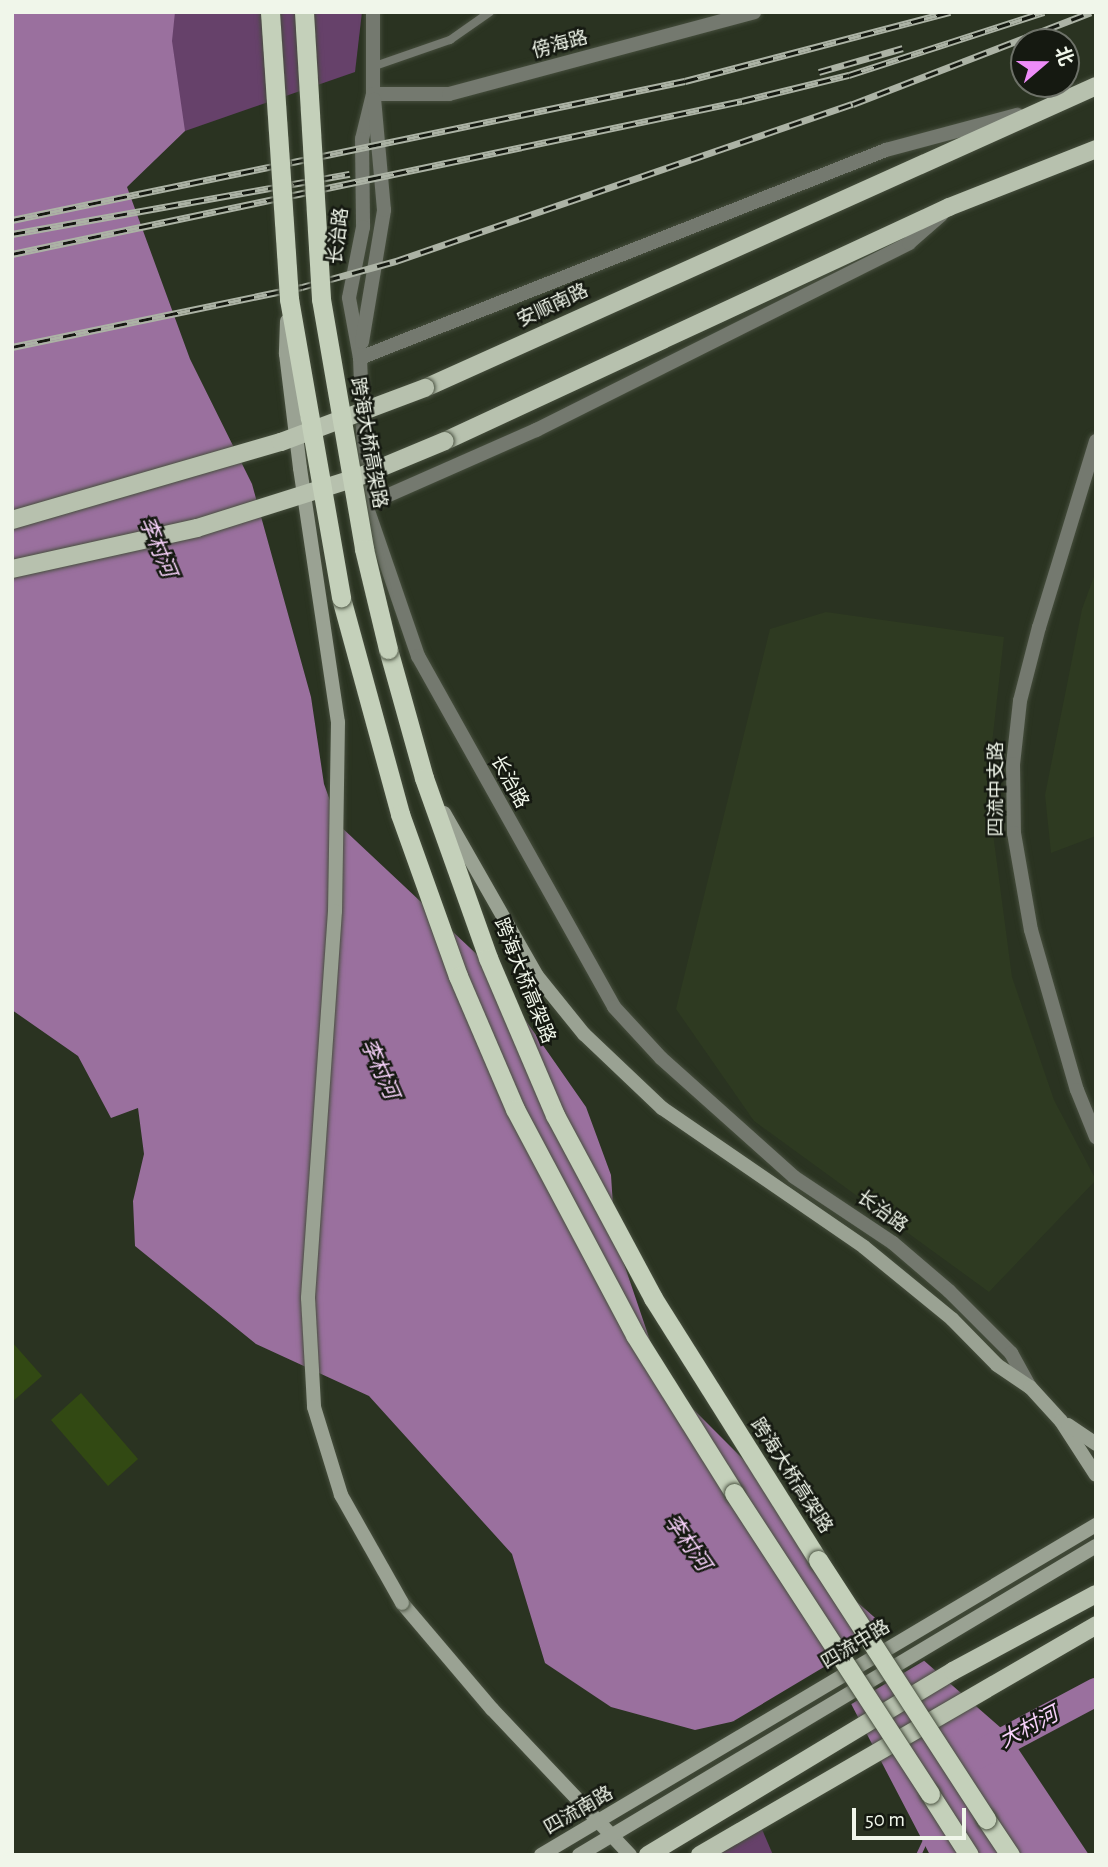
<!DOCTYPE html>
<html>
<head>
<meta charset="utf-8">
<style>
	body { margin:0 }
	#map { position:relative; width:1108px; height:1867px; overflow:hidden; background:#2a3321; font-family:"Alegreya Sans","Noto Sans SC",sans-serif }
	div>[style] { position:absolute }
	.built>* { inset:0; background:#2e3a21 }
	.green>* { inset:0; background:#66416a }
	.water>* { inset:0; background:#9a709e }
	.pier>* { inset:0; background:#2a3321 }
	.stream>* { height:4.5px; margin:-2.25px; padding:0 2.25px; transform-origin:2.25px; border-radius:2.25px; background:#9a709e }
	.river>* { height:28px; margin:-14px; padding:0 14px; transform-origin:14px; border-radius:14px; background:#9a709e }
	.building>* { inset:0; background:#324913 }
	.roads { filter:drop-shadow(0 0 2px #464e3d) drop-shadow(0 0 2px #464e3d) }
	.service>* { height:8px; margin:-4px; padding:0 4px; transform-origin:4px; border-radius:4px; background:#74796f }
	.minor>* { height:14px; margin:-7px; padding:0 7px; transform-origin:7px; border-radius:7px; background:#74796f }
	.tertiary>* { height:14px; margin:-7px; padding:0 7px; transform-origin:7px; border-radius:7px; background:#74796f }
	.secondary>* { height:14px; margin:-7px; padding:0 7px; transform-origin:7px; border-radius:7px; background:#9aa293 }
	.primary>* { height:18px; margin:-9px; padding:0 9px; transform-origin:9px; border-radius:9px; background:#b7c1ae }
	.trunk>* { height:19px; margin:-9.5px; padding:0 9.5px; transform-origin:9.5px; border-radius:9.5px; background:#c4d0ba }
	.rail>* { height:7px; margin-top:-3.5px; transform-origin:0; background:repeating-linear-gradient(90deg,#151911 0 13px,#acb3a5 0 26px); box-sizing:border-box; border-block:2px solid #acb3a5 }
	.bridges { filter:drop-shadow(0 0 2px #464e3d) drop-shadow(0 0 2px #464e3d) }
	.secondary-bridge>* { height:14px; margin:-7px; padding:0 7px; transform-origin:7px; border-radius:7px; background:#9aa293 }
	.primary-bridge>* { height:18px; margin:-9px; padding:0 9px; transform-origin:9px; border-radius:9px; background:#b7c1ae }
	.trunk-bridge>* { height:19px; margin:-9.5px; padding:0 9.5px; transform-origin:9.5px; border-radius:9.5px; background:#c4d0ba }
	span { translate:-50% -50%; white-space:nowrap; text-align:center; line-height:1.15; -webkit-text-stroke:5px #151911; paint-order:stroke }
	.street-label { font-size:19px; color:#f0f6ea }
	.water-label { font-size:21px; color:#f8d2fb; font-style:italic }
	.frame { position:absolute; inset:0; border:14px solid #f0f6ea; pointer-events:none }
	.north { position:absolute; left:1010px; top:28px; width:70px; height:70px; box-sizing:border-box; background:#151911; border:2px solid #6d7168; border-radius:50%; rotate:70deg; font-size:19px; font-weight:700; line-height:28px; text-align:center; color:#f0f6ea }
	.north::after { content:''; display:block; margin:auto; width:24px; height:32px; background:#ee8cf8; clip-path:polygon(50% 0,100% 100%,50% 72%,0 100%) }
	.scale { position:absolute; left:852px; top:1808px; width:114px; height:32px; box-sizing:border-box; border:4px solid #f0f6ea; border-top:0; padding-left:9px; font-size:21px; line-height:24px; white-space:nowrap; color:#f0f6ea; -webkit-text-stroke:5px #151911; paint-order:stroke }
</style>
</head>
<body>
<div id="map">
	<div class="built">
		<i style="clip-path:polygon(1096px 571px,1096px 836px,1051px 853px,1045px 795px,1082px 609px)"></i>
		<i style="clip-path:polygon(826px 612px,1004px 637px,987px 788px,1012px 977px,1054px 1100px,1096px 1180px,989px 1292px,754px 1121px,676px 1009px,770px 629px)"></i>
	</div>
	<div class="green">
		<i style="clip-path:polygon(12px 12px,362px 12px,355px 72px,185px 131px,12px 163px)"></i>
		<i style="clip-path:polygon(761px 1827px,773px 1855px,717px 1855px)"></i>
	</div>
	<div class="water">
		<i style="clip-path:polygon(12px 12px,175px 12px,172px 41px,185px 131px,127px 187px,190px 359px,252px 484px,311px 697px,324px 784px,339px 825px,485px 962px,586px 1107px,611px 1175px,615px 1237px,663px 1379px,777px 1493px,817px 1567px,1009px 1735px,1089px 1855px,930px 1855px,847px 1696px,695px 1730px,611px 1707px,545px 1663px,512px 1554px,369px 1396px,256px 1344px,135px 1246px,133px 1201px,144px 1154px,138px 1108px,111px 1118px,78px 1056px,12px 1010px)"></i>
	</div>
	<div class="pier">
		<i style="clip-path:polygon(891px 1627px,927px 1659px,848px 1706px,845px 1700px,732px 1722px)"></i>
	</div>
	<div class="stream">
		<i style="left:918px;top:1855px;width:17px;rotate:-65deg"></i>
	</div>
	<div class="river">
		<i style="left:978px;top:1755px;width:134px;rotate:-28.1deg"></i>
	</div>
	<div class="building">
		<i style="clip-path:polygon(12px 1342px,42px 1376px,12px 1402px)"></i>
		<i style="clip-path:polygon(81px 1393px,138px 1459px,108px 1486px,51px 1420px)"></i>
	</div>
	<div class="roads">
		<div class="service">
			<i style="left:372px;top:67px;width:83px;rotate:-19.1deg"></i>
			<i style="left:450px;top:40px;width:49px;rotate:-35deg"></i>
		</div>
		<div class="minor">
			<i style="left:373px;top:12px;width:82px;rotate:90deg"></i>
			<i style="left:373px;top:94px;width:46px;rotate:103.7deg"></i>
			<i style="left:362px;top:139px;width:88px;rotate:89.3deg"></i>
			<i style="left:363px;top:227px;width:72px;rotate:101.2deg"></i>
			<i style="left:349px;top:298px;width:61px;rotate:79.6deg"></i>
			<i style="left:360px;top:358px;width:147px;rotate:87.7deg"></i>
			<i style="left:366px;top:505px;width:160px;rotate:71deg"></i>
			<i style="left:418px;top:656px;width:402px;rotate:60.8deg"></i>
			<i style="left:614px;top:1007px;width:69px;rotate:47.3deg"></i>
			<i style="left:661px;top:1058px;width:178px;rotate:41.8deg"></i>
			<i style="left:794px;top:1177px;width:119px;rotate:33.7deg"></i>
			<i style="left:893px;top:1243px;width:74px;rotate:40.6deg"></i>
			<i style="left:949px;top:1291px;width:88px;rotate:45deg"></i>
			<i style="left:1011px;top:1353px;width:39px;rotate:61deg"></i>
			<i style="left:373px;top:94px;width:76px"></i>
			<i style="left:449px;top:94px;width:316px;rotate:-15deg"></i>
			<i style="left:362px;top:342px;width:134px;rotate:-80.5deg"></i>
			<i style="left:384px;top:210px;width:111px;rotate:-95.1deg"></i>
		</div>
		<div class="tertiary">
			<i style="left:360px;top:358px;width:566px;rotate:-21.58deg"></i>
			<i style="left:886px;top:150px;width:136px;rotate:-15deg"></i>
			<i style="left:1096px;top:441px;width:195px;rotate:107deg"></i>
			<i style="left:1039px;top:627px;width:76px;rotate:104.4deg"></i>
			<i style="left:1020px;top:701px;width:63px;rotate:96.3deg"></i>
			<i style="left:1013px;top:764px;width:69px;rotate:89.2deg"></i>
			<i style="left:1014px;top:833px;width:98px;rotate:80.1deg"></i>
			<i style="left:1031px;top:930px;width:166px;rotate:74deg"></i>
			<i style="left:1077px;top:1090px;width:51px;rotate:68deg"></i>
			<i style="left:366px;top:505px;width:186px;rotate:-23.8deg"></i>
			<i style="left:536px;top:430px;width:417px;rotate:-26.6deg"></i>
			<i style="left:909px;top:243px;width:43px;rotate:-41.2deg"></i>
		</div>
		<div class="secondary">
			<i style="left:444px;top:813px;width:188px;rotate:60.3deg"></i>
			<i style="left:537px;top:976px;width:75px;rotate:51deg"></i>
			<i style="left:584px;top:1034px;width:108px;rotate:43.5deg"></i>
			<i style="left:662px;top:1108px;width:245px;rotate:34.5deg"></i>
			<i style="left:864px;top:1247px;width:114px;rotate:39.3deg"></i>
			<i style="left:952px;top:1319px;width:64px;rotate:45.6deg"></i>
			<i style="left:997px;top:1365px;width:40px;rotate:34deg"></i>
			<i style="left:1030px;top:1387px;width:46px;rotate:47.6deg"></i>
			<i style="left:1061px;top:1421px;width:64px;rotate:57.1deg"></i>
			<i style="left:1068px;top:1425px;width:34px;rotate:34deg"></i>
			<i style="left:402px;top:1603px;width:139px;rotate:49.7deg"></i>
			<i style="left:492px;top:1709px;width:201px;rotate:46.6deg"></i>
			<i style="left:541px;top:1855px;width:646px;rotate:-30.74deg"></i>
			<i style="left:579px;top:1855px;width:602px;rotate:-30.87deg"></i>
		</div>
		<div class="primary">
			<i style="left:425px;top:388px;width:736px;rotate:-24.23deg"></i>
			<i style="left:445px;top:441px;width:556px;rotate:-24.9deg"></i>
			<i style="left:949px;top:207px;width:158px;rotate:-21.5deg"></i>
			<i style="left:648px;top:1855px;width:356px;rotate:-31.1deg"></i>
			<i style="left:953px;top:1671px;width:162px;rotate:-28.3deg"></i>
			<i style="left:700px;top:1855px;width:458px;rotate:-30.1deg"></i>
		</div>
		<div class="trunk">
			<i style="left:341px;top:598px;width:224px;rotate:74.7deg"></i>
			<i style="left:400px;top:814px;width:172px;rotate:70.3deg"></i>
			<i style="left:458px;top:976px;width:145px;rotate:66.8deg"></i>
			<i style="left:515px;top:1109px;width:256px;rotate:62deg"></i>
			<i style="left:635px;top:1335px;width:186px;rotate:57.9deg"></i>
			<i style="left:388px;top:649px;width:134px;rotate:74.4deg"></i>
			<i style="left:424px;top:778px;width:191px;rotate:70.4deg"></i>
			<i style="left:488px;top:958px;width:171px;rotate:66.9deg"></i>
			<i style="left:555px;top:1115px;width:208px;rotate:61.8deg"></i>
			<i style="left:653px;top:1298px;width:310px;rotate:57.8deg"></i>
			<i style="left:930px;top:1794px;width:72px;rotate:57.4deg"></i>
			<i style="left:986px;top:1819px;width:43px;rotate:56.3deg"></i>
		</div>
	</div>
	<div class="rail">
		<i style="left:819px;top:72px;width:87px;rotate:-15.9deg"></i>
		<i style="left:12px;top:220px;width:687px;rotate:-11.67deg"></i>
		<i style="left:685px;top:81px;width:274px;rotate:-14.6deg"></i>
		<i style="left:12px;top:234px;width:343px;rotate:-10.1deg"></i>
		<i style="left:12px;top:254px;width:746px;rotate:-11.84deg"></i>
		<i style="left:742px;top:101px;width:110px;rotate:-13.7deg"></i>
		<i style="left:849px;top:75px;width:205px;rotate:-17.9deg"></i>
		<i style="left:12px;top:347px;width:296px;rotate:-11.7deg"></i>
		<i style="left:302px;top:287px;width:98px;rotate:-15.5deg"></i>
		<i style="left:396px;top:261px;width:483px;rotate:-19deg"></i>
		<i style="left:853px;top:104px;width:255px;rotate:-21.1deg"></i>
	</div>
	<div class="bridges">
		<div class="secondary-bridge">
			<i style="left:287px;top:321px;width:33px;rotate:92deg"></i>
			<i style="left:286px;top:354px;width:115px;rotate:83deg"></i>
			<i style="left:300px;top:468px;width:257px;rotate:81.5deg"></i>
			<i style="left:338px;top:722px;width:189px;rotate:90.9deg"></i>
			<i style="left:335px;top:911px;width:388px;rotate:94deg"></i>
			<i style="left:308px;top:1298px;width:109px;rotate:86.8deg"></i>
			<i style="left:314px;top:1407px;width:92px;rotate:72.9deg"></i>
			<i style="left:341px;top:1495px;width:124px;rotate:60.5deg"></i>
		</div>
		<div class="primary-bridge">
			<i style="left:12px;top:520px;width:280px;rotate:-16.2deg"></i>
			<i style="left:281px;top:442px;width:154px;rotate:-20.6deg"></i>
			<i style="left:12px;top:569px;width:189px;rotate:-12.5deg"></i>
			<i style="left:197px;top:528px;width:167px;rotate:-17.5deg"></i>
			<i style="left:356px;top:478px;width:96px;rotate:-22.6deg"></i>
		</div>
		<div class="trunk-bridge">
			<i style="left:270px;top:12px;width:288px;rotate:86.2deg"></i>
			<i style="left:289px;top:299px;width:303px;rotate:80.1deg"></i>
			<i style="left:304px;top:12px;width:288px;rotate:86.6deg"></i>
			<i style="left:321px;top:299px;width:254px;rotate:80.2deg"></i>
			<i style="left:364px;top:549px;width:103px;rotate:76.5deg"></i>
			<i style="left:734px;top:1493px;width:359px;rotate:56.9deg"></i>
			<i style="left:818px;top:1560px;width:309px;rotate:57deg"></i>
		</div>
	</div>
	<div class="street-label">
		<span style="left:560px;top:45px;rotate:-15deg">傍海路</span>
		<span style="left:339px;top:236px;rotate:-83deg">长治路</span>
		<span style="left:553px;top:306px;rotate:-25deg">安顺南路</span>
		<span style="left:368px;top:443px;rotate:80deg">跨海大桥高架路</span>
		<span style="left:509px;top:782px;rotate:61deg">长治路</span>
		<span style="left:997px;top:789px;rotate:-90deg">四流中支路</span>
		<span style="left:524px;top:981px;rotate:68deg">跨海大桥高架路</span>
		<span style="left:882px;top:1212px;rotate:36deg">长治路</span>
		<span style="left:791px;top:1476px;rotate:57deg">跨海大桥高架路</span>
		<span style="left:856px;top:1645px;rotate:-31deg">四流中路</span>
		<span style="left:579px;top:1811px;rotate:-30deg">四流南路</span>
	</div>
	<div class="water-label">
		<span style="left:157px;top:547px;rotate:67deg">李村河</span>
		<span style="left:379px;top:1069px;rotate:66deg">李村河</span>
		<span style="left:687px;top:1543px;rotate:55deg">李村河</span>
		<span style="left:1029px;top:1728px;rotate:-28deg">大村河</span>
	</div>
	<div class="frame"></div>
	<div class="north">北</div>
	<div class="scale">50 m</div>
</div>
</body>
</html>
